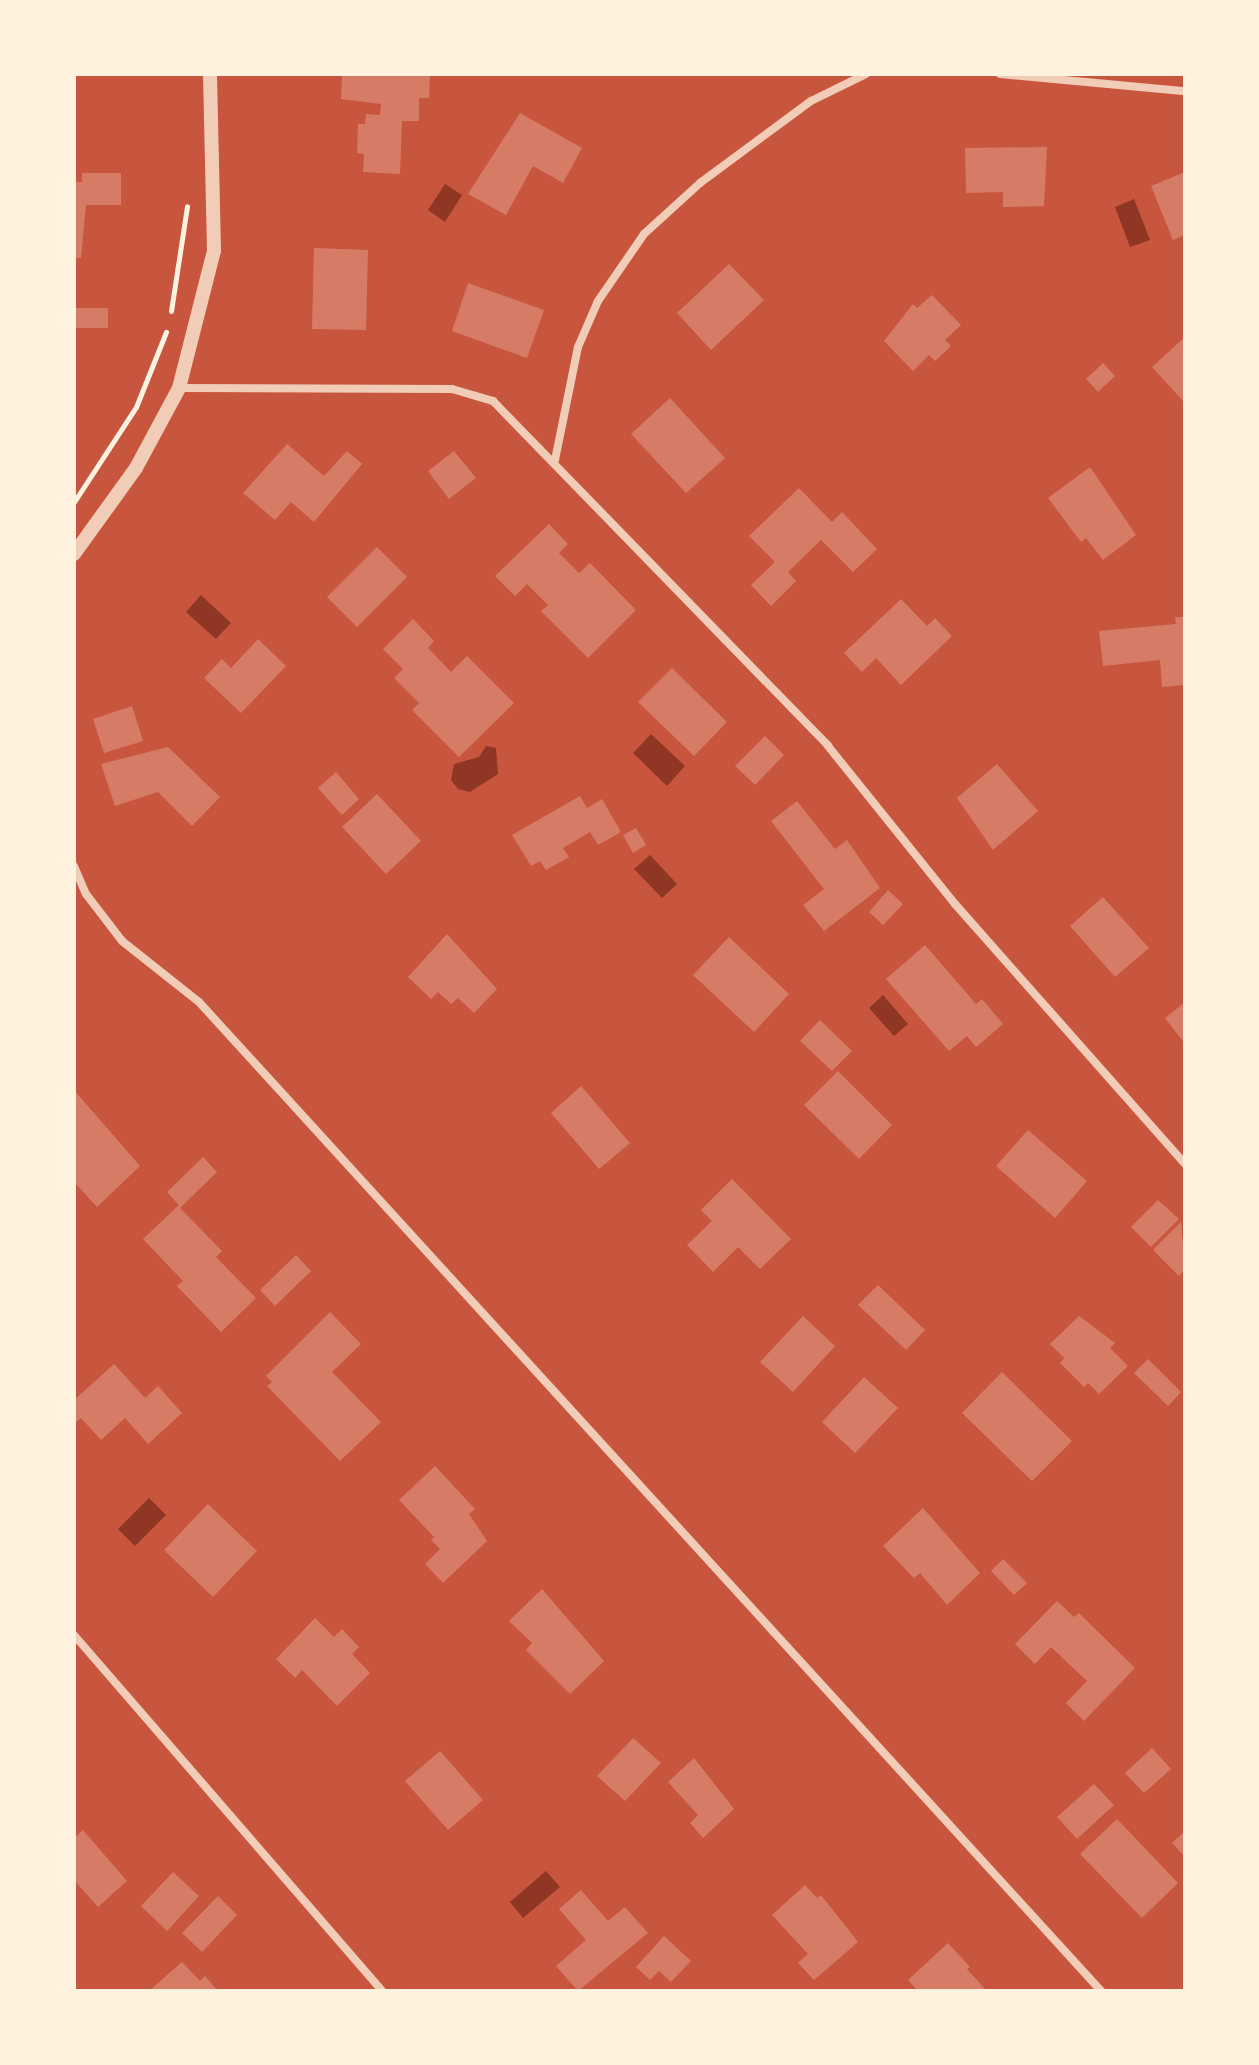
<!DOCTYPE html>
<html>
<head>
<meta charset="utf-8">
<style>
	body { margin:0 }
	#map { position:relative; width:1259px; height:2065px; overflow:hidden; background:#c8553d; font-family:"Roboto Condensed",sans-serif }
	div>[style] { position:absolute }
	.water>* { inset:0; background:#8f3625 }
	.building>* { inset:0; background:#d67c66 }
	.path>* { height:5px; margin:-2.5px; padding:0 2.5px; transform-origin:2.5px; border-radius:2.5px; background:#fff3e0 }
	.minor>* { height:8px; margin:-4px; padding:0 4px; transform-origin:4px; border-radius:4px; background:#f1ccb7 }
	.tertiary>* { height:14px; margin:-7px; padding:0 7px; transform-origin:7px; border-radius:7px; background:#f1ccb7 }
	span { translate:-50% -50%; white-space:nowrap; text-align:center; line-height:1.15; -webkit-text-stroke:6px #fff3e0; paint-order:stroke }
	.frame { position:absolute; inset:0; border:76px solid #fff3e0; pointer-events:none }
</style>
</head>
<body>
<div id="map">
	<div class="water">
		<i style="clip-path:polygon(445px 184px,462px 195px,445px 222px,428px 210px)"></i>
		<i style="clip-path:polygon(1134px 199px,1150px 240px,1130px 247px,1115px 207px)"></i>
		<i style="clip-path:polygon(201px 595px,231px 623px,216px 639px,186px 612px)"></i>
		<i style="clip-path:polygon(651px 734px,685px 766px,667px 786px,633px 753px)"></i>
		<i style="clip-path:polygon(486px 746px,496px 748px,498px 774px,470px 792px,458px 789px,451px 780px,454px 764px,479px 757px)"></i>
		<i style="clip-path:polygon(650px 855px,677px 884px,662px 898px,634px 869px)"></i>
		<i style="clip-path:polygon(883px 995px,908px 1024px,894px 1036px,869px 1008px)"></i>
		<i style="clip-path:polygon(149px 1498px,166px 1515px,135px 1546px,118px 1529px)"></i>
		<i style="clip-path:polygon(546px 1871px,560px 1887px,523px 1918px,510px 1902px)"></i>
	</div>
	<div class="building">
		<i style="clip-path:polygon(342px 74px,430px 74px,429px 98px,419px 98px,419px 121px,402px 121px,400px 174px,363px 172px,364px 154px,357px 153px,358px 124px,365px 124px,366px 114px,380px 115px,381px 104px,341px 99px)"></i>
		<i style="clip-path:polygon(520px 113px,582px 148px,563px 183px,533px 166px,506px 215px,468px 194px)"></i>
		<i style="clip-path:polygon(1047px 147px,1044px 206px,1003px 207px,1003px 192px,966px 193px,965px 148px)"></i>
		<i style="clip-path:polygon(1185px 172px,1185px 235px,1173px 240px,1151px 186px)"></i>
		<i style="clip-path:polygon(82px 173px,121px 173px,121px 205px,86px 205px,81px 258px,74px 258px,74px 182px,82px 182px)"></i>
		<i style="clip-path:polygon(314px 248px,368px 250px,366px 330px,312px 329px)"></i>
		<i style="clip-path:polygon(729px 264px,764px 300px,711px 350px,677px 313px)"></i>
		<i style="clip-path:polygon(468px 283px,544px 310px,527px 358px,452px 331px)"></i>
		<i style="clip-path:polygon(932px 295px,961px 325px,945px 340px,951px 346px,935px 361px,929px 355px,913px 371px,884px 341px,913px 304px,917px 308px)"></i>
		<i style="clip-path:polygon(74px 308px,108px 308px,108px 328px,74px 328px)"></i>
		<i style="clip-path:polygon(1185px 337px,1185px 403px,1152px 367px)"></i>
		<i style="clip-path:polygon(1103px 363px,1115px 376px,1098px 392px,1086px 379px)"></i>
		<i style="clip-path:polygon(670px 398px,725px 458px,686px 493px,631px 434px)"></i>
		<i style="clip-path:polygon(287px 444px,324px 476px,347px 451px,362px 464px,314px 522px,291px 502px,275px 520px,243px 493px)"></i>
		<i style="clip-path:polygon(454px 451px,476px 478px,449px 499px,428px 471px)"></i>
		<i style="clip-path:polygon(1090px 467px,1136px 535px,1103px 560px,1086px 538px,1081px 542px,1048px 498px)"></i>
		<i style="clip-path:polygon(799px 488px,832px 522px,842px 512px,877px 549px,853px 572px,821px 540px,788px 572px,796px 581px,771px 606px,751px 585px,775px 562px,749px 536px)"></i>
		<i style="clip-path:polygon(549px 524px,568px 544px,559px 553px,579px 573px,590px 563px,636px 610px,588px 658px,541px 611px,548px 605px,527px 584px,515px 596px,495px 576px)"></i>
		<i style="clip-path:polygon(377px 547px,407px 577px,357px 627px,327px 597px)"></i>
		<i style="clip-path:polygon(901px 599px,927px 626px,935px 618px,952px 636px,901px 685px,876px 658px,862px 672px,844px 653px)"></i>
		<i style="clip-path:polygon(1175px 617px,1185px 617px,1185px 685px,1162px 687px,1160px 660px,1103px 666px,1099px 631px,1176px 624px)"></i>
		<i style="clip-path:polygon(413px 619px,434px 641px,428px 648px,451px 672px,467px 656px,514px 703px,459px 757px,412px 710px,419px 703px,394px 678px,403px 669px,383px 649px)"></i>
		<i style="clip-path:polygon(258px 639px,286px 666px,241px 713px,204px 678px,222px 659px,231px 668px)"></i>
		<i style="clip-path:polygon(672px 668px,727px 722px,694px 756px,638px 702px)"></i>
		<i style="clip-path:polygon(132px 706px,143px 741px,104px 753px,93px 719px)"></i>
		<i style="clip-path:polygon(765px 736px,784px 755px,755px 785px,735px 766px)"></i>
		<i style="clip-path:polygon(168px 747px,220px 797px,192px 826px,158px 792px,115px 806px,101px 764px)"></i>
		<i style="clip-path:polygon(997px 764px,1038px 811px,993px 850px,957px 798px)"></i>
		<i style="clip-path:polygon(336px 772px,359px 799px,342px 815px,318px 788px)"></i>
		<i style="clip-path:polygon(377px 794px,421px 841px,386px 874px,342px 827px)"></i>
		<i style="clip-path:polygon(580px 796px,587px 808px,602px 799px,621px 832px,598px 845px,590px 832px,563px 848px,569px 857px,546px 870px,540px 861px,531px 866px,512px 835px)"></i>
		<i style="clip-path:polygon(797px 801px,835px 849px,847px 840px,880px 888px,824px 931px,803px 905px,824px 889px,771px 821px)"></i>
		<i style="clip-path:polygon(636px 828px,646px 845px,633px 853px,623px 835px)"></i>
		<i style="clip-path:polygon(888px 890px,903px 904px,883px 925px,869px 912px)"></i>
		<i style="clip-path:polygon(1103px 897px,1149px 948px,1115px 977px,1070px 926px)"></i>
		<i style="clip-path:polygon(447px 934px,497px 989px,474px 1013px,458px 998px,451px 1004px,438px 992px,431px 999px,408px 977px)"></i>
		<i style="clip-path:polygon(729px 937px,789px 994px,754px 1032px,693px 975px)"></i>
		<i style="clip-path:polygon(925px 945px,976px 1004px,982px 999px,1003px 1024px,976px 1047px,967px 1036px,949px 1051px,886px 979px)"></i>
		<i style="clip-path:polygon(1185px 1002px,1185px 1044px,1165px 1018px)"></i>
		<i style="clip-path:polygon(820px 1020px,852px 1051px,832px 1071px,800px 1041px)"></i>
		<i style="clip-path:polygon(838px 1071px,892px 1125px,859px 1159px,804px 1105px)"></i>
		<i style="clip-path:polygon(581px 1086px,630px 1143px,599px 1169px,551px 1113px)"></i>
		<i style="clip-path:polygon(74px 1090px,140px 1166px,97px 1207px,74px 1182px)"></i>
		<i style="clip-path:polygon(1028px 1130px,1087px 1181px,1055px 1218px,996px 1166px)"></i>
		<i style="clip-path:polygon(203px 1157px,217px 1172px,180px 1208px,222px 1251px,216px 1257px,256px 1298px,221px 1332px,177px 1286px,183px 1281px,143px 1239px,179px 1205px,167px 1192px)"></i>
		<i style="clip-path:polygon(732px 1179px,791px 1239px,760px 1269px,738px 1247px,713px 1272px,687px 1245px,712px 1221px,701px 1210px)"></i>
		<i style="clip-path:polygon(1158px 1200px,1179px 1219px,1151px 1247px,1131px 1227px)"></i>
		<i style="clip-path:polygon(1181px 1222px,1185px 1269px,1179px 1276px,1153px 1250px)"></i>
		<i style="clip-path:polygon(296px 1255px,311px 1271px,275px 1306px,260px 1290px)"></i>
		<i style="clip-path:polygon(878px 1285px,925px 1330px,906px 1350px,858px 1305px)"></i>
		<i style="clip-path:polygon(330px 1312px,361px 1344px,332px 1372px,381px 1422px,340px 1461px,267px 1386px,272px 1382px,266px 1376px)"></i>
		<i style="clip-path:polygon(803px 1316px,835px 1346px,793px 1392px,760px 1362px)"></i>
		<i style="clip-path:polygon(1079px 1316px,1115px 1343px,1110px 1348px,1128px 1366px,1099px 1394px,1088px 1383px,1084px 1387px,1060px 1363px,1064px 1358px,1050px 1344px)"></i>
		<i style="clip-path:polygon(1148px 1359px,1181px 1392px,1168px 1406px,1134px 1373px)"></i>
		<i style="clip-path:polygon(114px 1364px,145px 1398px,158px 1386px,182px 1413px,148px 1444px,125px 1418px,101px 1440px,81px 1418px,74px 1424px,74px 1400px)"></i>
		<i style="clip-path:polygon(1002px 1372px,1072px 1441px,1032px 1481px,962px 1413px)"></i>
		<i style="clip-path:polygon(864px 1377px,898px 1408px,855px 1453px,822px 1422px)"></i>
		<i style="clip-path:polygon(435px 1466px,475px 1509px,469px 1514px,487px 1541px,443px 1583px,425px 1564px,440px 1549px,431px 1540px,434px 1537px,399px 1500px)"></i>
		<i style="clip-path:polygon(208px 1504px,257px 1551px,213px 1597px,164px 1550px)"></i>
		<i style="clip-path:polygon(923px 1508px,980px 1573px,947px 1605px,920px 1573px,914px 1578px,883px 1546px)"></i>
		<i style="clip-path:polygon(1003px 1559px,1027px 1583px,1014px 1595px,991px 1571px)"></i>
		<i style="clip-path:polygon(542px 1589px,604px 1661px,570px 1694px,526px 1650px,532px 1643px,509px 1621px)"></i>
		<i style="clip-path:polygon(1057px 1601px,1074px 1617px,1079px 1613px,1135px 1668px,1084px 1721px,1066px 1703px,1087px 1681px,1051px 1647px,1035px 1664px,1015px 1644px)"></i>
		<i style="clip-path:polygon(315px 1618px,334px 1637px,342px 1629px,359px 1647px,352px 1654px,370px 1673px,337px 1706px,302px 1670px,295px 1678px,276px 1659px)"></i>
		<i style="clip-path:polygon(633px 1738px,661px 1763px,625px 1801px,597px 1776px)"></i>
		<i style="clip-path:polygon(1152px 1748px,1171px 1769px,1144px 1793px,1125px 1773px)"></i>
		<i style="clip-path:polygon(440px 1751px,483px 1800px,448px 1830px,405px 1781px)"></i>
		<i style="clip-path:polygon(694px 1758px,734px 1809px,703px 1838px,690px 1823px,698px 1815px,668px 1782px)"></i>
		<i style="clip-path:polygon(1094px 1784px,1114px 1805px,1077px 1839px,1057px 1817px)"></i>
		<i style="clip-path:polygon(1117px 1819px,1178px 1883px,1142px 1918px,1080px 1854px)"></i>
		<i style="clip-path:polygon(83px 1830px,127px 1881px,98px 1907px,74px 1880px,74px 1838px)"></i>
		<i style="clip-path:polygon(1185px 1831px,1185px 1857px,1172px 1843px)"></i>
		<i style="clip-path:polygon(173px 1872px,199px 1896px,167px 1931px,141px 1906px)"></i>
		<i style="clip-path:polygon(805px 1885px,817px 1898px,821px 1895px,858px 1942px,814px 1980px,798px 1963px,808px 1954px,772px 1915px)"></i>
		<i style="clip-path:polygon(581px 1890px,608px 1921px,625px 1907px,648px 1933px,578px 1991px,556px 1966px,586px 1940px,559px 1909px)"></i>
		<i style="clip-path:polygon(218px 1896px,237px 1915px,202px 1952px,182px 1933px)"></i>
		<i style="clip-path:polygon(664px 1936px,691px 1961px,671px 1982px,659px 1971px,650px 1980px,636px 1967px)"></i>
		<i style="clip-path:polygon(948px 1943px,970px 1967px,967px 1969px,987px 1991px,918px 1991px,908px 1980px)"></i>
		<i style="clip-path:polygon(182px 1962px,200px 1981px,205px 1976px,218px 1991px,149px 1991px)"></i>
	</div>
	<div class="path">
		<i style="left:171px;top:311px;width:106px;rotate:-81.3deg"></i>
		<i style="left:74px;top:502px;width:113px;rotate:-56.9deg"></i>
		<i style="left:136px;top:407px;width:81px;rotate:-68.2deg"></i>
	</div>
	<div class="minor">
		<i style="left:1000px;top:74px;width:186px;rotate:5.3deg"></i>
		<i style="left:179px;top:388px;width:273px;rotate:0.2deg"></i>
		<i style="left:452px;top:389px;width:43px;rotate:16.3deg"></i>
		<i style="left:493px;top:401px;width:481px;rotate:45.8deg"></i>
		<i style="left:828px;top:746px;width:203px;rotate:51.2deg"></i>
		<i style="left:955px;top:904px;width:347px;rotate:48.5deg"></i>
		<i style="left:555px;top:460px;width:115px;rotate:-78.5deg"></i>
		<i style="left:578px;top:347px;width:50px;rotate:-66.5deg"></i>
		<i style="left:598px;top:301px;width:81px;rotate:-55.5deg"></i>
		<i style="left:644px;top:234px;width:76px;rotate:-42.3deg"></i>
		<i style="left:700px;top:183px;width:138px;rotate:-36.5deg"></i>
		<i style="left:811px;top:101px;width:61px;rotate:-26.1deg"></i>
		<i style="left:74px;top:866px;width:30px;rotate:67deg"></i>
		<i style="left:86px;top:894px;width:59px;rotate:52.5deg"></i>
		<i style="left:122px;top:941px;width:98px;rotate:38.4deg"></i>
		<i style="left:199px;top:1002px;width:1339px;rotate:47.63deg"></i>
		<i style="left:74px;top:1635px;width:471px;rotate:49.1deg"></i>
	</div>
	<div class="tertiary">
		<i style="left:74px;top:554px;width:106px;rotate:-54.2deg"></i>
		<i style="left:136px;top:468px;width:91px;rotate:-61.7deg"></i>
		<i style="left:179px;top:388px;width:141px;rotate:-75.7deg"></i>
		<i style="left:214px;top:251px;width:177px;rotate:-91.3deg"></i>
	</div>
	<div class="frame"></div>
</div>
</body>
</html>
